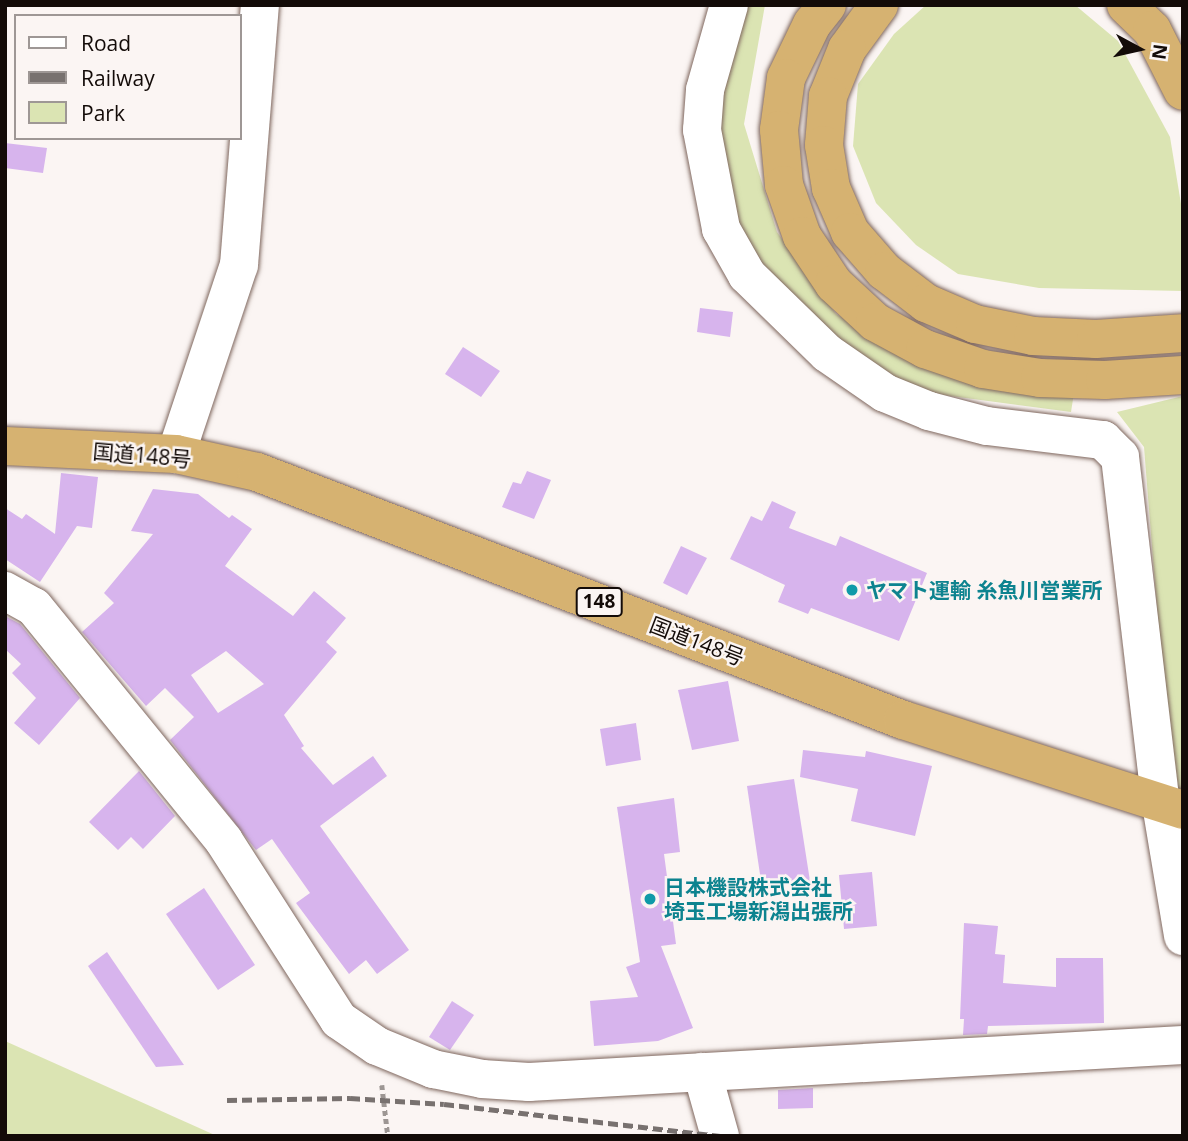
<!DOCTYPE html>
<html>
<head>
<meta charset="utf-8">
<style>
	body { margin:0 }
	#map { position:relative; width:1188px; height:1141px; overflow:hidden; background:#fbf5f3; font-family:"Open Sans","Noto Sans JP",sans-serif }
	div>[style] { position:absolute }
	.green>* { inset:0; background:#dbe4b3 }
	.building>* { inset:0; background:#d7b4ed }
	.path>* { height:4.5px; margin-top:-2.25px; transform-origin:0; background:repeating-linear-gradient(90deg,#9d9693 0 5px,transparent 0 8.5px) }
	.roads { filter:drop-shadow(0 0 2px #7f675e) drop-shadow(0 0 2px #7f675e) }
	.minor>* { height:38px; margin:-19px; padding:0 19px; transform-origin:19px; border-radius:19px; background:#fff }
	.highway>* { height:38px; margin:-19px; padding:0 19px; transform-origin:19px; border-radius:19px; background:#d6b271 }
	.rail>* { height:5px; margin-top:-2.5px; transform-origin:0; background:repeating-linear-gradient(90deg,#78716f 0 10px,transparent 0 15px) }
	.dots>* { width:19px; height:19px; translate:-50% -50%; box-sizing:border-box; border:4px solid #fbf5f3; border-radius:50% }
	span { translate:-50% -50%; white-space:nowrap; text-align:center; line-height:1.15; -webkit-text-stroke:5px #fbf5f3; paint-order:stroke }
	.shield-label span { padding:2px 5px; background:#fbf5f3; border:2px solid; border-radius:5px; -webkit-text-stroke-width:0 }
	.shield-label { font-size:19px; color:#130b08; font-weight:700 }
	.street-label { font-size:21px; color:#130b08 }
	.culture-label { font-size:21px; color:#0d838f; font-weight:700 }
	.left { translate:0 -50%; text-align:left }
	.frame { position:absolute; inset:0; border:7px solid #130b08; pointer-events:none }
	.legend { position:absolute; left:14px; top:14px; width:228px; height:126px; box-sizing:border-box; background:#fbf5f3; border:2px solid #9e9795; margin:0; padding:9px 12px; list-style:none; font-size:21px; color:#130b08 }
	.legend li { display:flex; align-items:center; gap:14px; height:35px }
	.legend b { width:35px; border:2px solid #9e9795 }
	.north { position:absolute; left:1104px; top:14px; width:70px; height:70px; -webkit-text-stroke:5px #fbf5f3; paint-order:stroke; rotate:98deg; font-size:19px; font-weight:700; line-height:28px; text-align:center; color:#130b08 }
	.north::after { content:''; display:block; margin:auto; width:24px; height:32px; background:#130b08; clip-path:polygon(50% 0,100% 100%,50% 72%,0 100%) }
</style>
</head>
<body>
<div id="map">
	<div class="green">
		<i style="clip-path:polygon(737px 5px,765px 5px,744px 124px,777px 232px,836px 314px,907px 356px,1074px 393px,1071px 412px,943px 395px,886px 379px,828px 344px,733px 228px,716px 158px,730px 24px)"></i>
		<i style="clip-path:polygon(926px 5px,1075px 5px,1118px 41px,1170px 137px,1183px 216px,1183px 291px,1039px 288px,958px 274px,916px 245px,876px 203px,853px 146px,858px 84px,894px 34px)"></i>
		<i style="clip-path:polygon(1183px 396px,1183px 862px,1170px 772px,1144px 447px,1117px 412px)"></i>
		<i style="clip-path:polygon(5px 1041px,217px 1136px,5px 1136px)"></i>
	</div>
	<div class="building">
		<i style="clip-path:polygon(5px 143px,47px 148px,43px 173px,5px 168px)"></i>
		<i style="clip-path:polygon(700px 308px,733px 312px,730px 337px,697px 332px)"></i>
		<i style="clip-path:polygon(463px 347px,500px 371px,481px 397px,445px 374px)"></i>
		<i style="clip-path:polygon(527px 471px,551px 480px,534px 519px,502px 507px,513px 482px,521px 484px)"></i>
		<i style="clip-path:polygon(61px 473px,98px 477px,92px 528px,77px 526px,40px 582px,5px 559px,5px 508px,22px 519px,26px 514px,55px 534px)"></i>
		<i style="clip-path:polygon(evenodd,153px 489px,198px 494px,229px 518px,232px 515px,252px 529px,225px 566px,293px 616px,314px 591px,346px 618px,326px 642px,337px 652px,284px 715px,304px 746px,301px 748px,333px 785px,373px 756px,387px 776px,320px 826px,409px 950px,377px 974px,366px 960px,349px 974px,296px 903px,310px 893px,272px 839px,256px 850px,170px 740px,194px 717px,165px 688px,146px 706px,82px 632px,114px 603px,104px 593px,153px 534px,131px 531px,153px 489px,226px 651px,264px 684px,218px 713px,191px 675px,226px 651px)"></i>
		<i style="clip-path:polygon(772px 501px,796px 512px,789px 528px,836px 546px,840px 536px,927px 573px,899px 641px,811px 608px,808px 614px,778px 602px,785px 585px,730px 559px,751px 516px,762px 521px)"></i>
		<i style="clip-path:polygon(681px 546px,707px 558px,687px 595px,663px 583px)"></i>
		<i style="clip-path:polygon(5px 616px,20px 624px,80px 698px,39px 745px,14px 723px,36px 698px,12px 673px,21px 664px,5px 649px)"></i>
		<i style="clip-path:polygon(728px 681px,739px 741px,692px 750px,678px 690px)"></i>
		<i style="clip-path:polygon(636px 723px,641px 760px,606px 766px,600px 729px)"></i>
		<i style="clip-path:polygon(803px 750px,865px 757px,866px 751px,932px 766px,915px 836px,851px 821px,858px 789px,800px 777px)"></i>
		<i style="clip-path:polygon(139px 771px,175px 816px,143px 849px,131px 837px,118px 850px,89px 822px)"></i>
		<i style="clip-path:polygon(794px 779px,810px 881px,762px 888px,747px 786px)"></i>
		<i style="clip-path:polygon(674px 798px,680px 852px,664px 854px,676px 944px,661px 946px,693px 1028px,658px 1041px,594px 1046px,590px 1001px,638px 997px,626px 967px,640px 962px,617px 807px)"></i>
		<i style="clip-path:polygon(872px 872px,877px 926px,844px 929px,839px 875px)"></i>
		<i style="clip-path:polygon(204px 888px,255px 965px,218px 990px,166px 914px)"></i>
		<i style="clip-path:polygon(964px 923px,998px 926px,995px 954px,1005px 955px,1003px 983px,1056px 987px,1056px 958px,1103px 958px,1104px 1023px,988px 1026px,987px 1034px,963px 1035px,964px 1019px,960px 1019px)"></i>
		<i style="clip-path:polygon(107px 952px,184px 1065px,156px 1067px,88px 966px)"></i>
		<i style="clip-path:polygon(452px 1001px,474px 1015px,450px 1050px,429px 1037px)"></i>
		<i style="clip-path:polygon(813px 1088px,813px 1108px,778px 1109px,778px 1090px)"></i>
	</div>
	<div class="path">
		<i style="left:382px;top:1085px;width:51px;rotate:83.3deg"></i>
	</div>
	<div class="roads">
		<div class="minor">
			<i style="left:729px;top:5px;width:88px;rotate:105.8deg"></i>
			<i style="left:705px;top:90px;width:40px;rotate:94.3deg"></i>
			<i style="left:702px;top:130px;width:101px;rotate:79.1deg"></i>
			<i style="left:721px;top:229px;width:53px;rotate:60.5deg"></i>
			<i style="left:747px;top:275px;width:112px;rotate:44.3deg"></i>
			<i style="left:827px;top:353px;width:70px;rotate:34.6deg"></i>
			<i style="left:885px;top:393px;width:48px;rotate:22.2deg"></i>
			<i style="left:929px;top:411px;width:60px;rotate:14.5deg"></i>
			<i style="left:987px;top:426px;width:117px;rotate:6.9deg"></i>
			<i style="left:1103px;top:440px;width:24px;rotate:45deg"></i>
			<i style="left:1120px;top:457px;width:349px;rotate:83.3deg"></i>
			<i style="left:1161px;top:804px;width:134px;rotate:80.5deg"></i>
			<i style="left:176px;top:454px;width:199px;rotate:-71.6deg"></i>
			<i style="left:239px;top:265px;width:261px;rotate:-85.4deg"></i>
			<i style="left:5px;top:591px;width:33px;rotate:29deg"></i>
			<i style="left:34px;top:607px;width:301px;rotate:50.9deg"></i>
			<i style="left:224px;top:841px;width:213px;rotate:57.3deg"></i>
			<i style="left:339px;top:1020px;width:46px;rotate:34.4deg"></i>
			<i style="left:377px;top:1046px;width:61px;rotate:22.3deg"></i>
			<i style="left:433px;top:1069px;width:50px;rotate:11.5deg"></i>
			<i style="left:482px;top:1079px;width:47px;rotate:3.7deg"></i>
			<i style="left:529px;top:1082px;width:655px;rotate:-3.24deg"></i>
			<i style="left:702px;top:1072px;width:66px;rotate:74.3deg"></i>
		</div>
		<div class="highway">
			<i style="left:827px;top:5px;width:24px;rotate:128deg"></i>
			<i style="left:812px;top:24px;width:60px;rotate:115.7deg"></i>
			<i style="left:786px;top:78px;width:52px;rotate:97.7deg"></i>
			<i style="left:779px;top:130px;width:55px;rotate:84.8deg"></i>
			<i style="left:784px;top:185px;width:54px;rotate:70.6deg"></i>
			<i style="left:802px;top:236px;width:58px;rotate:56.3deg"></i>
			<i style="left:834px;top:284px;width:56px;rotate:42.8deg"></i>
			<i style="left:875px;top:322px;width:57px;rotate:28.4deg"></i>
			<i style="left:925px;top:349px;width:61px;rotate:19deg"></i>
			<i style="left:983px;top:369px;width:58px;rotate:9deg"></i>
			<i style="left:1040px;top:378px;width:65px;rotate:1.8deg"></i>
			<i style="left:1105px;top:380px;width:78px;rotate:-3.7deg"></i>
			<i style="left:879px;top:5px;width:54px;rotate:126deg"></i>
			<i style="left:847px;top:49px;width:51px;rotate:112deg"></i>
			<i style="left:828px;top:96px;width:49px;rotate:94.7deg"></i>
			<i style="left:824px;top:145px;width:44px;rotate:80.8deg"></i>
			<i style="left:831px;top:188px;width:48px;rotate:66.6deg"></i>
			<i style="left:850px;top:232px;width:52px;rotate:48.9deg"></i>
			<i style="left:884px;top:271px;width:53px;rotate:37.3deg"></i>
			<i style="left:926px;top:303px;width:53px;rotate:23.2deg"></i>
			<i style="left:975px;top:324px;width:59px;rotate:11.7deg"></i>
			<i style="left:1033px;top:336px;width:63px;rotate:2.7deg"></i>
			<i style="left:1096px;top:339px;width:87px;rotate:-3.9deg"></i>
			<i style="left:1126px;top:5px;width:36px;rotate:44deg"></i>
			<i style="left:1152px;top:30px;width:68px;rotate:63.1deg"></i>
			<i style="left:5px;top:446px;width:171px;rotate:2.7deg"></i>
			<i style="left:176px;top:454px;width:83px;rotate:12.5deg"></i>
			<i style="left:257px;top:472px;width:692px;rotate:21deg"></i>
			<i style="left:903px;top:720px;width:294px;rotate:17.8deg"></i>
		</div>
	</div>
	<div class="rail">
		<i style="left:227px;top:1100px;width:123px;rotate:-0.9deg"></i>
		<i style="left:350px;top:1098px;width:94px;rotate:3.7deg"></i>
		<i style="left:444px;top:1104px;width:278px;rotate:6.6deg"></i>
	</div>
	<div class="dots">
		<i style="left:852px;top:590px;background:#0f9aa8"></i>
		<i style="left:650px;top:899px;background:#0f9aa8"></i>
	</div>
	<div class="shield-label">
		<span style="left:599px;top:602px">148</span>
	</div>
	<div class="street-label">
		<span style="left:142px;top:455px;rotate:5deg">国道148号</span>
		<span style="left:697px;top:641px;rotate:21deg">国道148号</span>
	</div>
	<div class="culture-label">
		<span class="left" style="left:866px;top:590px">ヤマト運輸 糸魚川営業所</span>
		<span class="left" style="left:664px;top:899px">日本機設株式会社<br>埼玉工場新潟出張所</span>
	</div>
	<div class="frame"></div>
	<ul class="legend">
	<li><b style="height:9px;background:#fff"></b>Road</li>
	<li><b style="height:9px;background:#78716f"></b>Railway</li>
	<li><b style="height:19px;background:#dbe4b3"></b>Park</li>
	</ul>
	<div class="north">N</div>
</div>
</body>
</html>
